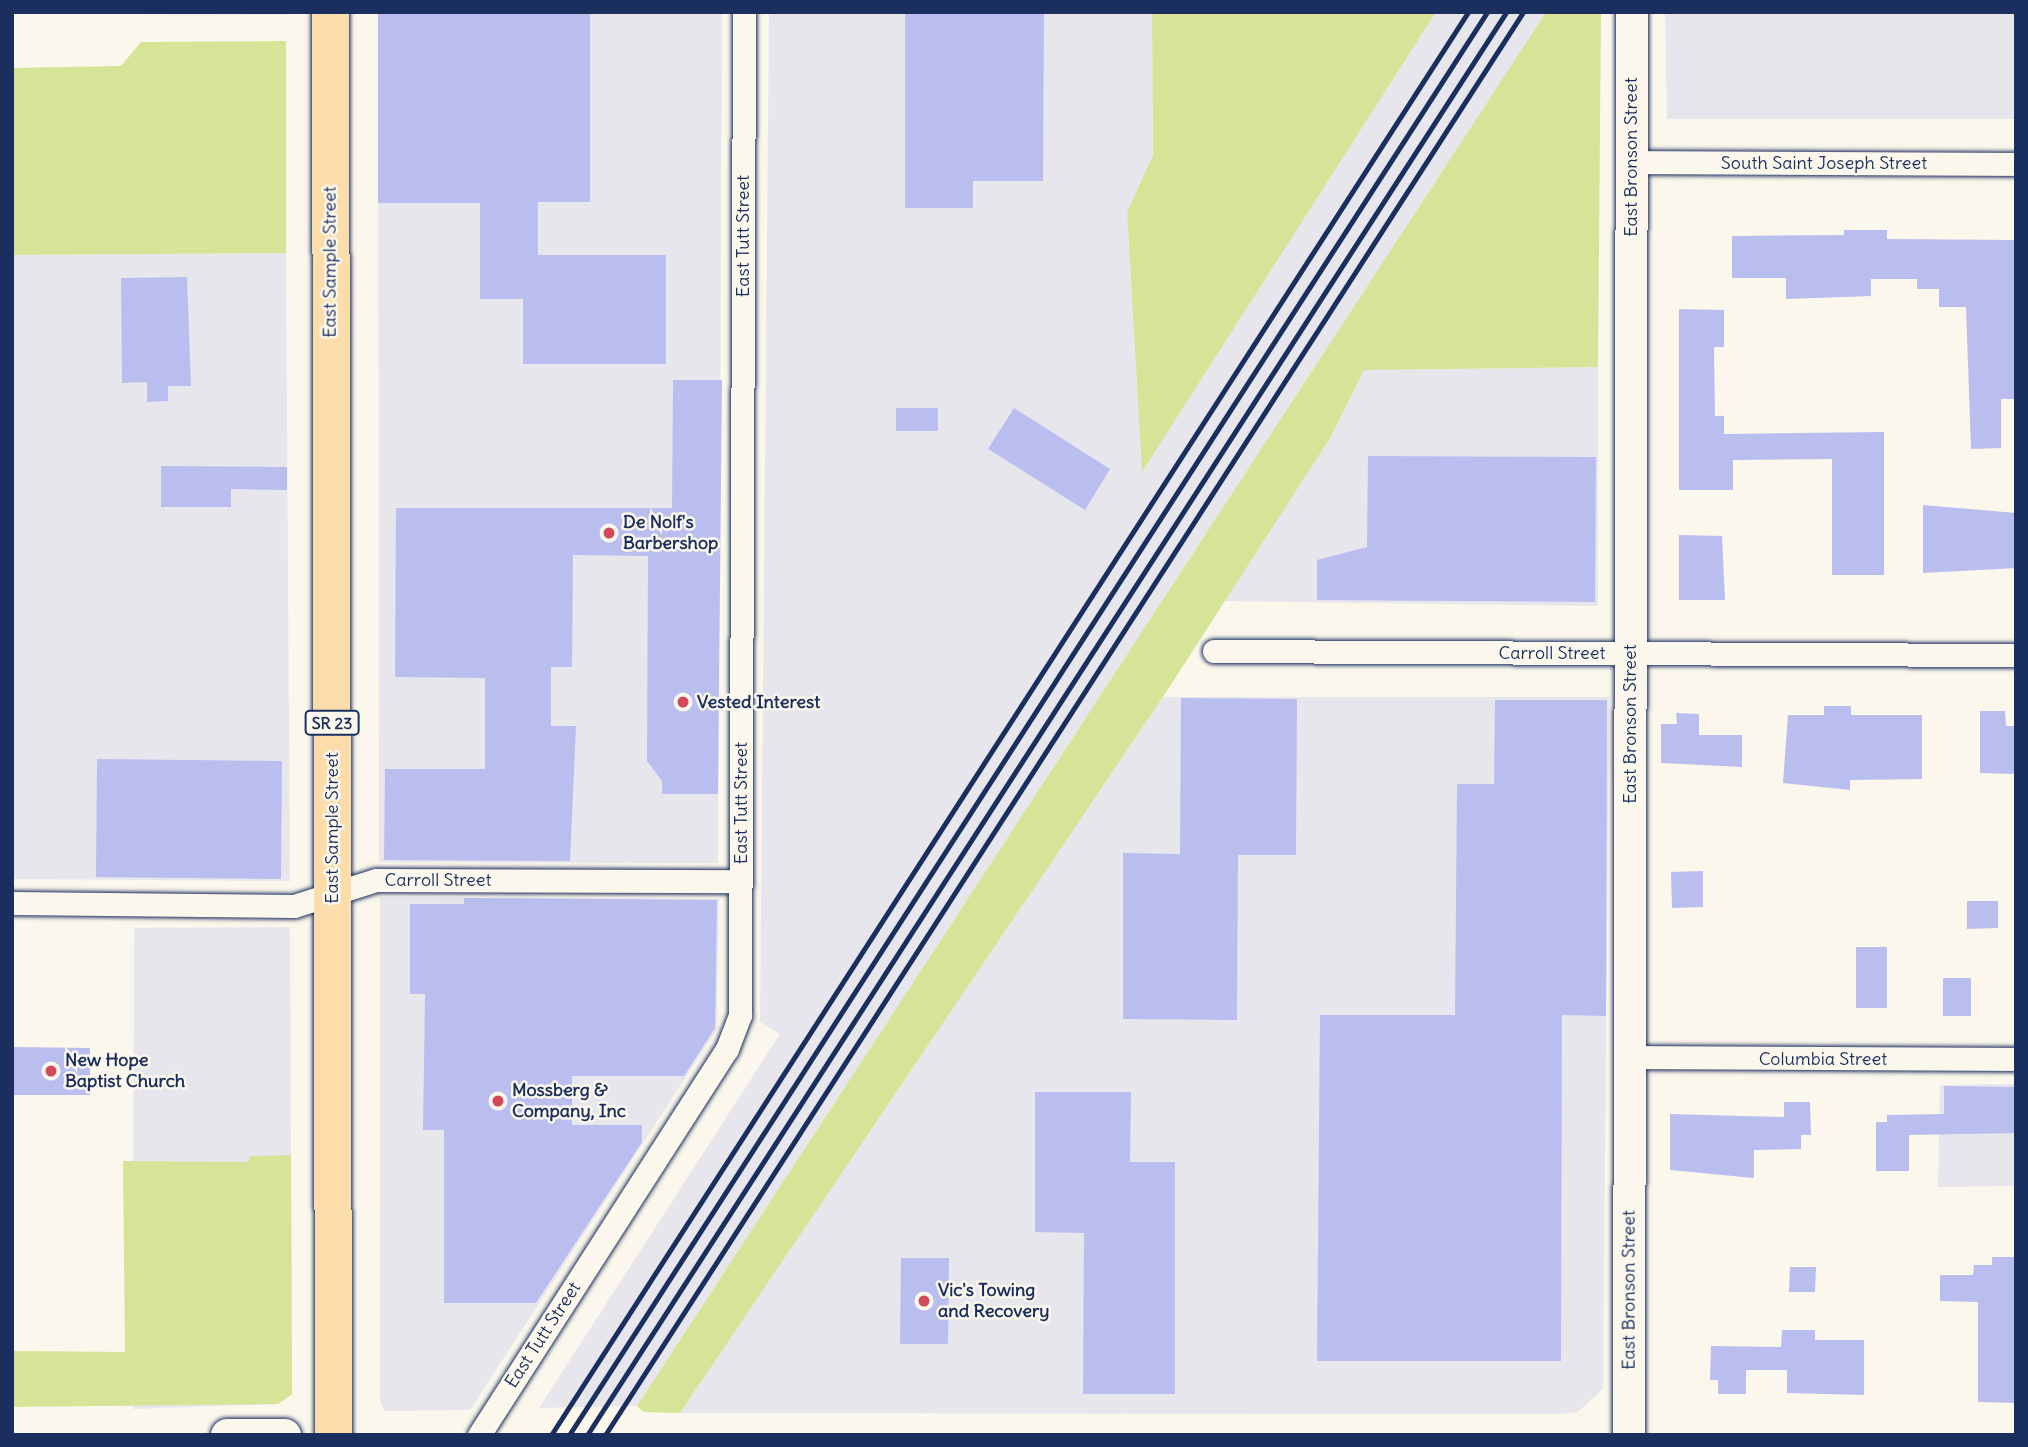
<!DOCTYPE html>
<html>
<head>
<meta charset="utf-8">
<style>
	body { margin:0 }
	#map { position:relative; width:2028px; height:1447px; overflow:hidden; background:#fbf7ec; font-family:Delius,sans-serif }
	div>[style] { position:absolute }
	.built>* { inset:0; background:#e7e6ed }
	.green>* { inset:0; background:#d5e497 }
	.building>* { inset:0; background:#b9beef }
	.roads { filter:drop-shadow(0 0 2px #1b2f5e) drop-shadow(0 0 2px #1b2f5e) }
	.street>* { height:23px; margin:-11.5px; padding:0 11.5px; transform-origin:11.5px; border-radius:11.5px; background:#fbf7ec }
	.secondary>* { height:32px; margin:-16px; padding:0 16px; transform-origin:16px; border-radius:16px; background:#fbf7ec }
	.primary>* { height:37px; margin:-18.5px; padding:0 18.5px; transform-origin:18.5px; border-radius:18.5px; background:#fbddab }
	.rail>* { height:5px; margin:-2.5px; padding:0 2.5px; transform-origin:2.5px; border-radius:2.5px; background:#1b2f5e }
	.dots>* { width:19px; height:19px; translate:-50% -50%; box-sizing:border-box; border:4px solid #fbf7ec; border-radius:50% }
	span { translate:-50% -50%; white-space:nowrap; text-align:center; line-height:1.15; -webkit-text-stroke:5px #fbf7ec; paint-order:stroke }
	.shield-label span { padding:2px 5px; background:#fbf7ec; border:2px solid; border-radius:5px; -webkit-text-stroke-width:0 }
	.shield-label { font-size:16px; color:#1b2f5e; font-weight:700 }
	.street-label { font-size:18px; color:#1b2f5e }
	.poi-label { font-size:18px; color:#1b2f5e; font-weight:700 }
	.left { translate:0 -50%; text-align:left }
	.frame { position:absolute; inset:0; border:14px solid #1b2f5e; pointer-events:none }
</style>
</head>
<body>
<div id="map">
	<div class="built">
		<i style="clip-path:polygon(287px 12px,287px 15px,126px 14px,126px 12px)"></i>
		<i style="clip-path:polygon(378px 12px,722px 12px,718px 863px,379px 862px)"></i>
		<i style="clip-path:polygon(769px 12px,1152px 12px,1153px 155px,1127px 212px,1142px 471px,1436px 12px,1546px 12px,637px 1406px,539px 1408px,780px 1034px,760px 1022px)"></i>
		<i style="clip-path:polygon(1665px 12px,2016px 12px,2016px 119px,1667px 119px)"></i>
		<i style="clip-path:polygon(286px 253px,290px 881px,12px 879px,12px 255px)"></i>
		<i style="clip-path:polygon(1598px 367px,1598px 606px,1220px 601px,1330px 438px,1364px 370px)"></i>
		<i style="clip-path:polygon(1163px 697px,1609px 697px,1603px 1389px,1578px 1412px,1558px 1414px,680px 1413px)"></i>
		<i style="clip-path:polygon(380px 897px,719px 899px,717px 1029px,470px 1410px,384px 1411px,380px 1400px)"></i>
		<i style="clip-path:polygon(290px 927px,292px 1394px,278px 1404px,133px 1409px,134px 928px)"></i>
		<i style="clip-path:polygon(2016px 1084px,2016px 1186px,1938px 1187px,1940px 1085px)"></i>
	</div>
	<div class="green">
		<i style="clip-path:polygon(1152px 12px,1436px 12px,1142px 472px,1127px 212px,1153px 155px)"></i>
		<i style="clip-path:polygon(1546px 12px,1601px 12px,1598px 367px,1364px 370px,1330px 438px,1163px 697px,680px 1413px,644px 1412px,637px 1406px)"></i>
		<i style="clip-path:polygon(286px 41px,286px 253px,12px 255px,12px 68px,121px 66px,141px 42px)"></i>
		<i style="clip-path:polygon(291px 1155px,292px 1394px,278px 1404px,12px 1407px,12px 1351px,125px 1352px,123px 1161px,248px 1162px,250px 1156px)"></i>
	</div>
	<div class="building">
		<i style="clip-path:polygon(378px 12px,590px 12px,590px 202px,538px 202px,538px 255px,666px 255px,666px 364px,523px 364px,523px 299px,480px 299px,480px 203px,378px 203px)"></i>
		<i style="clip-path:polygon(905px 12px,1044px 12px,1043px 181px,973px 181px,973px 208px,905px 208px)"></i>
		<i style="clip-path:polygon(1844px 230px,1887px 230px,1887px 239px,2016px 240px,2016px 399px,2001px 399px,2001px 448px,1971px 449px,1966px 307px,1939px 307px,1939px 289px,1917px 289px,1917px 279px,1871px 279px,1871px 296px,1786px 299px,1786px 278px,1732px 278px,1732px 236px,1844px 235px)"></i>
		<i style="clip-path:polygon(187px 277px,191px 386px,168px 386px,168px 401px,147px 402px,147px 382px,122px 383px,121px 278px)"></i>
		<i style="clip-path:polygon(1679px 309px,1724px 310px,1724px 347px,1714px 347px,1715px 416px,1724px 416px,1724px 434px,1884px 432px,1884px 575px,1832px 575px,1832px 459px,1733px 460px,1733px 490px,1679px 490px)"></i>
		<i style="clip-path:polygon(673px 380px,722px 380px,718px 794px,662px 794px,662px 781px,647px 761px,648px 556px,573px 555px,572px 667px,551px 667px,551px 726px,576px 726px,570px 861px,384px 860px,385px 769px,485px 769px,485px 678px,395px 677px,396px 508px,672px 508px)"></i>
		<i style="clip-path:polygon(896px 408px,938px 408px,938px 431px,896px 431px)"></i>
		<i style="clip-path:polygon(1014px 408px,1110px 469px,1085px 510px,988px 449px)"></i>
		<i style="clip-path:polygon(1368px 456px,1596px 457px,1595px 602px,1317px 600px,1317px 560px,1367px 547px)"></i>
		<i style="clip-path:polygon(161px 466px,287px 467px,287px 490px,231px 489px,231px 507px,161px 507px)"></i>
		<i style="clip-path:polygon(1923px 505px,2016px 513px,2016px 568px,1923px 573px)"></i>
		<i style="clip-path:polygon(1679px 535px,1722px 536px,1725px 600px,1679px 600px)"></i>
		<i style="clip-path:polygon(1181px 698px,1297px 699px,1296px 855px,1238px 855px,1237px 1020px,1123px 1019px,1123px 853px,1180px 854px)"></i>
		<i style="clip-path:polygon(1495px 700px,1607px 700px,1606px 1016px,1562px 1015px,1561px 1361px,1317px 1361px,1320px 1015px,1455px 1015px,1457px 784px,1494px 784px)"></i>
		<i style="clip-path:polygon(1824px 706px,1851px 706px,1851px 715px,1922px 715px,1922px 779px,1850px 780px,1850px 790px,1783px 783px,1788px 715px,1824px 715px)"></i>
		<i style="clip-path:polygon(1980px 711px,2005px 711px,2006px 726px,2015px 726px,2015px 774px,1980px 773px)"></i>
		<i style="clip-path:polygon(1676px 713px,1699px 714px,1699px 735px,1742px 735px,1742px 767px,1661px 763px,1661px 724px,1677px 724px)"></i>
		<i style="clip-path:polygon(97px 759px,282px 761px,281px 879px,96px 877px)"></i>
		<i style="clip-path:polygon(1703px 871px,1703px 907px,1672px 908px,1671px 872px)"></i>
		<i style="clip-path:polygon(464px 898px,717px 900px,715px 1028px,684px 1076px,572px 1076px,572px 1125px,642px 1125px,642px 1142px,536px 1303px,444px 1303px,444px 1130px,423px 1130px,425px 994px,410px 994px,410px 904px,464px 904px)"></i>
		<i style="clip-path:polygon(1967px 901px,1998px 901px,1998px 928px,1967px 929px)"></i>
		<i style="clip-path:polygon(1856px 947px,1887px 947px,1887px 1008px,1856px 1008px)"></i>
		<i style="clip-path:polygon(1943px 978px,1971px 978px,1971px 1016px,1943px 1016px)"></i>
		<i style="clip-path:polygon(12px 1047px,90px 1048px,90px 1095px,12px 1095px)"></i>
		<i style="clip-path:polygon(1944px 1086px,2016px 1087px,2016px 1133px,1909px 1135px,1909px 1171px,1876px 1171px,1876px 1122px,1887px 1122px,1887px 1115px,1944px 1114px)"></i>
		<i style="clip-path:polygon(1035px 1092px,1131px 1092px,1130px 1162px,1175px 1162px,1175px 1394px,1083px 1394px,1084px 1233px,1035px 1232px)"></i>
		<i style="clip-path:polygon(1784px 1102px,1810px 1102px,1811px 1135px,1801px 1135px,1801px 1149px,1754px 1150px,1754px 1178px,1670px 1170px,1670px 1114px,1784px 1117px)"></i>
		<i style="clip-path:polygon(1992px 1257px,2016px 1257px,2016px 1403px,1978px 1402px,1978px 1302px,1940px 1301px,1940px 1275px,1973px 1275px,1974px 1265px,1992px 1265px)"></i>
		<i style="clip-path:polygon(901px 1258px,949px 1258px,948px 1344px,900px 1344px)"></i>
		<i style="clip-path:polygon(1790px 1267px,1816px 1267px,1815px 1292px,1789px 1292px)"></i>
		<i style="clip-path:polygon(1782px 1330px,1815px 1330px,1815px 1340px,1864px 1340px,1864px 1395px,1787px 1393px,1787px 1370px,1746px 1370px,1746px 1394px,1718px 1394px,1718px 1380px,1710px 1380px,1711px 1346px,1781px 1347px)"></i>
	</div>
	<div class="roads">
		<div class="street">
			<i style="left:1631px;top:162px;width:385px;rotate:0.3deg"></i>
			<i style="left:1214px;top:651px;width:802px;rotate:0.29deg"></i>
			<i style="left:12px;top:903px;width:282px;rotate:0.6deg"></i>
			<i style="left:294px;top:906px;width:86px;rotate:-17.6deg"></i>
			<i style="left:376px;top:880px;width:365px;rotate:0.2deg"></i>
			<i style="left:1631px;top:1057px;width:385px;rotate:0.3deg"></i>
			<i style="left:479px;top:1435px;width:459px;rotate:-57.3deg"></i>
			<i style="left:727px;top:1049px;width:36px;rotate:-69deg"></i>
			<i style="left:740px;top:1015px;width:1003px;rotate:-89.77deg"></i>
		</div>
		<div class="secondary">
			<i style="left:227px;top:1435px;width:58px"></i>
			<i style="left:1629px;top:1435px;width:1423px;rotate:-89.88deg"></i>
		</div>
		<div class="primary">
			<i style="left:330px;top:12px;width:1423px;rotate:89.88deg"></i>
		</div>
	</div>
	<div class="rail">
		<i style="left:551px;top:1435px;width:1693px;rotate:-57.2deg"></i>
		<i style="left:569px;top:1435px;width:1693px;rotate:-57.17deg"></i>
		<i style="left:587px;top:1435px;width:1694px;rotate:-57.14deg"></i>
		<i style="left:605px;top:1435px;width:1693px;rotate:-57.17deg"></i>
	</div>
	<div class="dots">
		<i style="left:609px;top:533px;background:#d1495b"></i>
		<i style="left:683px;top:702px;background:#d1495b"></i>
		<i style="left:51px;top:1071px;background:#d1495b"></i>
		<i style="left:498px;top:1101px;background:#d1495b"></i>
		<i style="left:924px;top:1301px;background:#d1495b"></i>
	</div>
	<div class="shield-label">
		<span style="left:332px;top:723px">SR 23</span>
	</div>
	<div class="street-label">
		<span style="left:1631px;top:157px;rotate:-90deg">East Bronson Street</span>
		<span style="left:1824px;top:163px">South Saint Joseph Street</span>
		<span style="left:743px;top:236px;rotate:-90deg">East Tutt Street</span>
		<span style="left:330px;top:262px;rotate:-90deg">East Sample Street</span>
		<span style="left:1552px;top:653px">Carroll Street</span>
		<span style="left:1630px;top:724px;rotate:-90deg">East Bronson Street</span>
		<span style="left:741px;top:803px;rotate:-90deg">East Tutt Street</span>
		<span style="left:332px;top:828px;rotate:-90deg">East Sample Street</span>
		<span style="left:438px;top:880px">Carroll Street</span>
		<span style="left:1823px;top:1059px">Columbia Street</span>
		<span style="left:1629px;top:1290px;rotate:-90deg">East Bronson Street</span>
		<span style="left:543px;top:1335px;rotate:-57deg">East Tutt Street</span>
	</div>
	<div class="poi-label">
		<span class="left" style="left:623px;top:533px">De Nolf's<br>Barbershop</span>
		<span class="left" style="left:697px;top:702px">Vested Interest</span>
		<span class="left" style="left:65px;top:1071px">New Hope<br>Baptist Church</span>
		<span class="left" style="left:512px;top:1101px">Mossberg &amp;<br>Company, Inc</span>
		<span class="left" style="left:938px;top:1301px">Vic's Towing<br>and Recovery</span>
	</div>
	<div class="frame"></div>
</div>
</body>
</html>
